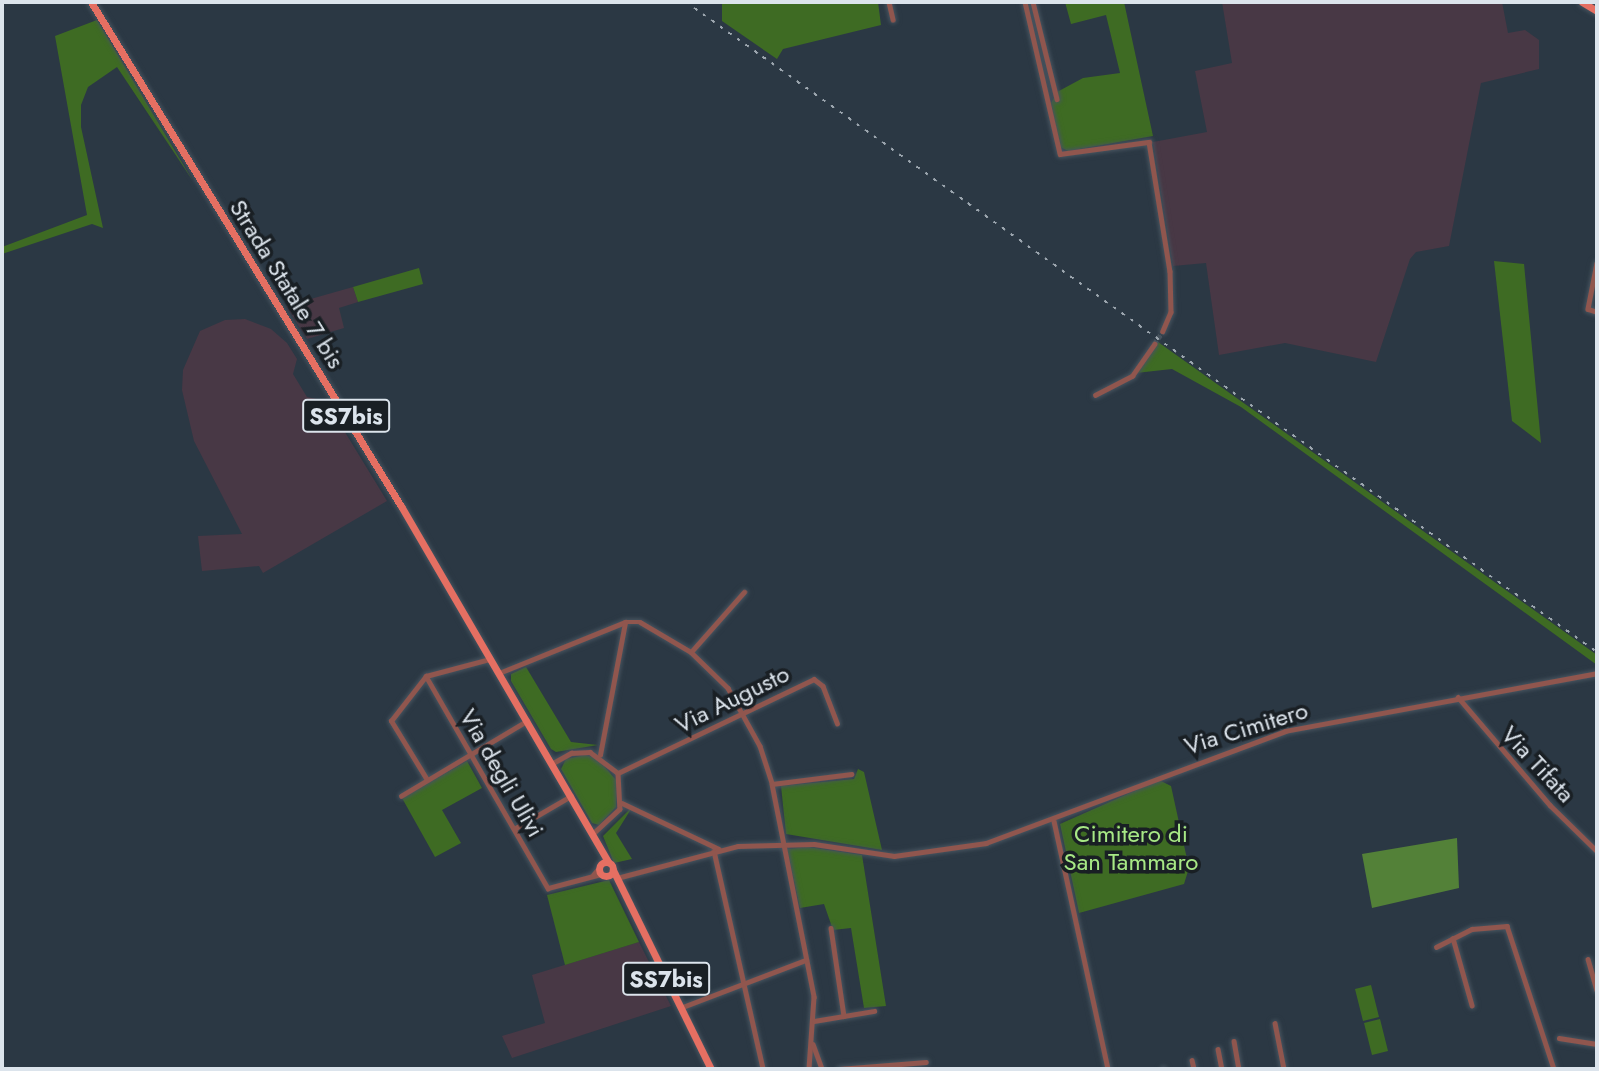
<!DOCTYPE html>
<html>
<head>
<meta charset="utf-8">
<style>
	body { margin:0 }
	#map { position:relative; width:1599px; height:1071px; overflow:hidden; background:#2b3844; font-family:Jost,sans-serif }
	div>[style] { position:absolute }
	.industrial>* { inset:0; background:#483845 }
	.green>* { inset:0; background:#3e6b23 }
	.forest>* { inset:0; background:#538138 }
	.minor-tunnel>* { height:4.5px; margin-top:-2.25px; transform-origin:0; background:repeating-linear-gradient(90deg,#46525d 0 4.5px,transparent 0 6.5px) }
	.roads { filter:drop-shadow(0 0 2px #47545f) drop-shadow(0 0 2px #47545f) }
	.minor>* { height:4.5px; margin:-2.25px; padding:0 2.25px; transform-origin:2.25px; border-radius:2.25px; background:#90564e }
	.primary>* { height:7px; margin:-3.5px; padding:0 3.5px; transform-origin:3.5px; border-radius:3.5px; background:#e56f62 }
	.primary>.ring { margin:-3.5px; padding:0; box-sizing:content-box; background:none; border:7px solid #e56f62; border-radius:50% }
	.rail>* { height:2px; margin-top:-1px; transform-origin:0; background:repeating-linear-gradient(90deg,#9ba5ae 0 3.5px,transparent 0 10.5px) }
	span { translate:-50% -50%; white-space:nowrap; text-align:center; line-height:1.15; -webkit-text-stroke:7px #191f24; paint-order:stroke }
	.shield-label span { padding:2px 5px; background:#191f24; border:2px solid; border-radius:5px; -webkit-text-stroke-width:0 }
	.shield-label { font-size:23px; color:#dce4ec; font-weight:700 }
	.street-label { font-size:24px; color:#dce4ec }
	.park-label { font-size:24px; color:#a7e885 }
	.frame { position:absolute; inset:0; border:4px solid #dce4ec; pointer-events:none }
</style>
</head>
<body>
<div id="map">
	<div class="industrial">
		<i style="clip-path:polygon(1222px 2px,1502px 2px,1508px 33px,1525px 30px,1539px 40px,1539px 69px,1481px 83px,1449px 246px,1416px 252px,1410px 259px,1376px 362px,1285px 343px,1219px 355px,1206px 263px,1173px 266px,1153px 142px,1207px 132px,1195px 71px,1232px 63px)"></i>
		<i style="clip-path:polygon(353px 287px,358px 302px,339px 308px,344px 328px,307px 339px,286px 306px)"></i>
		<i style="clip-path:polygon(245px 319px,271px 329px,287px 343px,297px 359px,293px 374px,307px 397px,326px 401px,387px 501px,263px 573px,259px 566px,202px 571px,198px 536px,242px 534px,194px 441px,182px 390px,183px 370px,200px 331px,225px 320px)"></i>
		<i style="clip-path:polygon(639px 942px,671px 1006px,512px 1058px,502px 1036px,545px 1023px,532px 975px)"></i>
	</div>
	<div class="green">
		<i style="clip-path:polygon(722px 2px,878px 2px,881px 25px,783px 49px,777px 59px,722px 21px)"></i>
		<i style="clip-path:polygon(1065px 2px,1124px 2px,1153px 136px,1068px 151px,1060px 147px,1051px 103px,1057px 92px,1083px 78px,1120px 73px,1106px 15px,1071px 24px)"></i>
		<i style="clip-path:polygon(97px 20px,193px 181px,117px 67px,88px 87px,81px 105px,81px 127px,103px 228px,92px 224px,2px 254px,2px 247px,87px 215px,55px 36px)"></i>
		<i style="clip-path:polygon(1494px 261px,1524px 264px,1541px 443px,1512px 421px)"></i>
		<i style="clip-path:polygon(419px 268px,423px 284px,358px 302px,353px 287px)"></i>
		<i style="clip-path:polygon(1158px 342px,1597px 655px,1597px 665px,1241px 407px,1172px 369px,1136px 373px)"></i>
		<i style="clip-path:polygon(526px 667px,571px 742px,598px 745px,556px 752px,551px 749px,511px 681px,511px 674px)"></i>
		<i style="clip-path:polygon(585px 755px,597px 758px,617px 781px,616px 807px,599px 825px,592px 823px,561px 769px,566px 759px)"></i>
		<i style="clip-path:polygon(467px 761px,482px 788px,442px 810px,461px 843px,435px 857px,402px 798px)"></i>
		<i style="clip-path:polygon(858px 769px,864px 772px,882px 850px,786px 834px,781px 786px,854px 779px)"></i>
		<i style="clip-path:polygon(1159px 780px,1171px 786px,1189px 868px,1184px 884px,1079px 913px,1060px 824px)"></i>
		<i style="clip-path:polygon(633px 806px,616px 833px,632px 859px,614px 863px,603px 836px)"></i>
		<i style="clip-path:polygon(808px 847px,862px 855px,886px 1006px,864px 1008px,851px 928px,833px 930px,824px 904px,800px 908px,787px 849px)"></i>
		<i style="clip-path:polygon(609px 880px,639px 942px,565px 965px,547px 895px)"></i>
		<i style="clip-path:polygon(1371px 985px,1379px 1017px,1363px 1021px,1355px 989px)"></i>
		<i style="clip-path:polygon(1380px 1019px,1388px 1051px,1372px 1055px,1364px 1023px)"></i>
	</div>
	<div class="forest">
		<i style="clip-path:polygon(1457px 838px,1459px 888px,1372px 908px,1362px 854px)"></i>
	</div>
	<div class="minor-tunnel">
		<i style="left:1154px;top:344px;width:16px;rotate:-55deg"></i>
	</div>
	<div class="roads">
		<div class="minor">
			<i style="left:889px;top:2px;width:18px;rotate:77deg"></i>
			<i style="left:1025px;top:2px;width:156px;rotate:77deg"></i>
			<i style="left:1060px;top:154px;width:90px;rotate:-7.7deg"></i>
			<i style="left:1149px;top:142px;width:131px;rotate:80.8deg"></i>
			<i style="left:1170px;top:271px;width:41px;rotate:88.6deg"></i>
			<i style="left:1171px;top:312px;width:21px;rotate:113deg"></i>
			<i style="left:1033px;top:2px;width:100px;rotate:76.1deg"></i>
			<i style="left:1597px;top:263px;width:47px;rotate:101.1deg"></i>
			<i style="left:1588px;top:309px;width:9px;rotate:18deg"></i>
			<i style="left:1095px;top:395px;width:42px;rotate:-27.2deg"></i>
			<i style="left:1132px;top:376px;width:39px;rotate:-55deg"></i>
			<i style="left:691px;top:652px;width:80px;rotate:-48.5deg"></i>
			<i style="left:499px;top:673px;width:136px;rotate:-22deg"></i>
			<i style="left:625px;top:622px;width:15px"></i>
			<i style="left:640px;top:622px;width:59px;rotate:30.5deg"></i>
			<i style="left:691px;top:652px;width:52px;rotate:44.2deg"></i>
			<i style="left:728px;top:688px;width:66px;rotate:61.1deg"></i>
			<i style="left:760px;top:746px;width:40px;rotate:72deg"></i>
			<i style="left:772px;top:784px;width:217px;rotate:78.8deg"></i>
			<i style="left:814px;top:997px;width:72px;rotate:94deg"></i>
			<i style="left:426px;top:676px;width:245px;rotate:60.1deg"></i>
			<i style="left:548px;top:888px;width:55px;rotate:-14.8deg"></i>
			<i style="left:1458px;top:697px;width:142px;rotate:49.6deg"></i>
			<i style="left:1550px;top:805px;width:66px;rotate:44.4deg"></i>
			<i style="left:600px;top:755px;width:134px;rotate:-79.3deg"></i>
			<i style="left:553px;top:763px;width:21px;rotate:-29deg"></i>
			<i style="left:571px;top:753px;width:19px;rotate:-3deg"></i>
			<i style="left:590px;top:752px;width:35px;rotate:37deg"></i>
			<i style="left:618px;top:773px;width:36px;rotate:87deg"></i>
			<i style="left:620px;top:809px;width:37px;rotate:137deg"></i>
			<i style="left:618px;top:773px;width:217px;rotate:-25.6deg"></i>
			<i style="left:814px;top:679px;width:11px;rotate:38deg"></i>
			<i style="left:823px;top:686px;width:40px;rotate:69deg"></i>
			<i style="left:427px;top:780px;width:69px;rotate:-121.4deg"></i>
			<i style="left:391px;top:721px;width:57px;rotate:-52.1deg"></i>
			<i style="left:426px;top:676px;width:66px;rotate:-14.9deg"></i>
			<i style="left:772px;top:784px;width:80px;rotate:-7.2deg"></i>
			<i style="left:401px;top:796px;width:147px;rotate:-30.8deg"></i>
			<i style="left:622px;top:803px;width:107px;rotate:25.4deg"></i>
			<i style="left:1054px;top:821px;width:254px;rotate:77.7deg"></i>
			<i style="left:514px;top:829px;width:66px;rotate:-30.1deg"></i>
			<i style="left:714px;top:851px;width:223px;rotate:77.3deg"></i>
			<i style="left:593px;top:875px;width:9px;rotate:-49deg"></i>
			<i style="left:617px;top:878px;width:125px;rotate:-14.8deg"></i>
			<i style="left:738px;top:846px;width:76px;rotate:-1.5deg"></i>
			<i style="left:814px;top:844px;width:81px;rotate:8.5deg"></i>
			<i style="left:894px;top:856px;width:93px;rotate:-8deg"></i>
			<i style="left:986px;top:843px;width:319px;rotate:-20.5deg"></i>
			<i style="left:1285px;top:731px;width:317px;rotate:-10.5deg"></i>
			<i style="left:831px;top:928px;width:89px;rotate:81.6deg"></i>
			<i style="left:1453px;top:938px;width:70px;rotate:74.2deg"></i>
			<i style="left:1436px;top:947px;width:40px;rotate:-26.6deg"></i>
			<i style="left:1472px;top:929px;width:35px;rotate:-5deg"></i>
			<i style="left:1507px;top:926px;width:151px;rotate:71.8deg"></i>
			<i style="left:1588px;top:959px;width:32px;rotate:74deg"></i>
			<i style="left:680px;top:1008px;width:135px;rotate:-20.9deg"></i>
			<i style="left:814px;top:1021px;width:61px;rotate:-9.5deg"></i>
			<i style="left:1275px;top:1023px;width:47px;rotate:78.9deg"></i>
			<i style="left:1559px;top:1038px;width:38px;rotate:9deg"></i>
			<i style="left:1234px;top:1041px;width:28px;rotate:80deg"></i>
			<i style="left:813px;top:1044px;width:27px;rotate:70deg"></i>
			<i style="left:1218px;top:1049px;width:20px;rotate:79deg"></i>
			<i style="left:1192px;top:1060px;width:9px;rotate:77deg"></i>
			<i style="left:839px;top:1069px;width:87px;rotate:-4.6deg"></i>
			<i style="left:1163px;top:1069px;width:1px"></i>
		</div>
		<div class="primary">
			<i style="left:91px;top:2px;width:592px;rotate:58.41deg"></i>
			<i style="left:401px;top:506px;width:412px;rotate:59.8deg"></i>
			<i style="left:1582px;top:2px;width:17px;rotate:31deg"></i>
			<i class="ring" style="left:599px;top:862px;width:7px;height:7px"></i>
			<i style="left:613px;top:870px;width:222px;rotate:63.8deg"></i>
		</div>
	</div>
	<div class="rail">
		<i style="left:686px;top:2px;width:1119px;rotate:35.51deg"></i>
	</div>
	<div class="shield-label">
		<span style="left:346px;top:416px">SS7bis</span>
		<span style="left:666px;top:979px">SS7bis</span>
	</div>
	<div class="street-label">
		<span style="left:287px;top:284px;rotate:58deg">Strada Statale 7 bis</span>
		<span style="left:732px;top:699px;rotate:-26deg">Via Augusto</span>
		<span style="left:1246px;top:728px;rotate:-17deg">Via Cimitero</span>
		<span style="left:1538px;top:764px;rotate:47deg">Via Tifata</span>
		<span style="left:502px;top:773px;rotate:60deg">Via degli Ulivi</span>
	</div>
	<div class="park-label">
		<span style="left:1131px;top:848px">Cimitero di<br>San Tammaro</span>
	</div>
	<div class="frame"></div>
</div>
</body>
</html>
